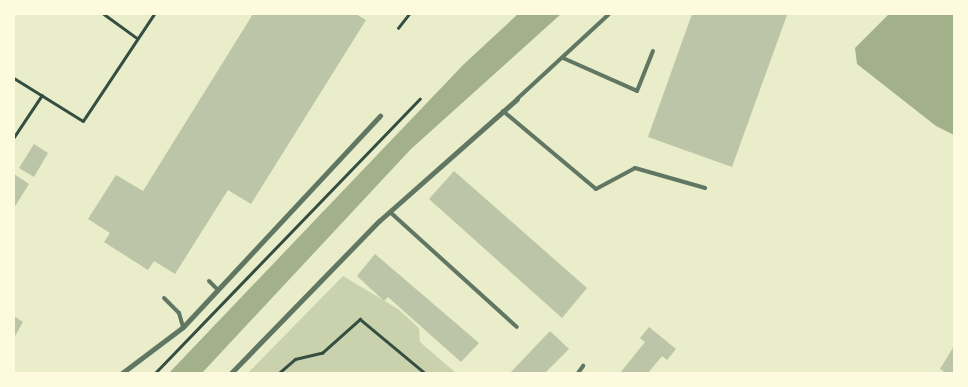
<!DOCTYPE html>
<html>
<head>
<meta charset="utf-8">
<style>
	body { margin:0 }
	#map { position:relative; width:968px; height:387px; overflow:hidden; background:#e9edc9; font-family:Mulish,sans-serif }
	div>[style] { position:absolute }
	.green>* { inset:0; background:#cad2ad }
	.water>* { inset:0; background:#a3b18a }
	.building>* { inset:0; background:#bcc5a7 }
	.path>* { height:2.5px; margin:-1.25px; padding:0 1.25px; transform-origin:1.25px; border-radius:1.25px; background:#344e41 }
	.service>* { height:4px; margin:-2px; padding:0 2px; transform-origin:2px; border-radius:2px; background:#617663 }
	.minor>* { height:5px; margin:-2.5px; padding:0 2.5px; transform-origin:2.5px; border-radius:2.5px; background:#617663 }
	span { translate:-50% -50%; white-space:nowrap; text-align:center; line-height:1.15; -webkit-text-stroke:4px #fefae0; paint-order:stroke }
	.frame { position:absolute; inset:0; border:15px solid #fefae0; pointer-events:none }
</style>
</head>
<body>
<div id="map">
	<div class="green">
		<i style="clip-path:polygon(343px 276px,398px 309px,419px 328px,420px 342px,456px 373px,248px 373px)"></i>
	</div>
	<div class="water">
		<i style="clip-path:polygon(518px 14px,561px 14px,411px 149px,202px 373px,169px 373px,464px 64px)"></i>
		<i style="clip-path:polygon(889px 14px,954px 14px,954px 135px,936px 126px,857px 64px,855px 48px)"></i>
	</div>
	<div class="building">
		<i style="clip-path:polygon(253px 14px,356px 14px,366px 20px,251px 204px,228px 190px,175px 274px,154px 261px,148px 270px,104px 242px,110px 233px,88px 219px,116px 175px,143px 191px)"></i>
		<i style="clip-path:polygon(692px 14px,787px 15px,732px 167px,648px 137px)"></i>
		<i style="clip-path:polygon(34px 144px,48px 153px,34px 177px,19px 168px)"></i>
		<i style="clip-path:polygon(454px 171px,587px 288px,562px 318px,429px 199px)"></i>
		<i style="clip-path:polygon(14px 174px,29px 184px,14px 208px)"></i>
		<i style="clip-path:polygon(375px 254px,479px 343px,461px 362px,388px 297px,384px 301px,357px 276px)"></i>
		<i style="clip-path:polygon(14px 316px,23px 322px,14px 338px)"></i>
		<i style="clip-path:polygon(649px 327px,676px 349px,667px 360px,662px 356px,648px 373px,620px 373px,645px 342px,640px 338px)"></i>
		<i style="clip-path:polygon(550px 331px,569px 349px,545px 373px,510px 373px)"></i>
		<i style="clip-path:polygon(954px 346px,954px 373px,946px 373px,940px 369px)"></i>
	</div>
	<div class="path">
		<i style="left:104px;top:14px;width:41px;rotate:36deg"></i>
		<i style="left:398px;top:28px;width:18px;rotate:-52deg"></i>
		<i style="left:14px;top:78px;width:81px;rotate:31.9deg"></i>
		<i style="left:83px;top:121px;width:128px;rotate:-56.4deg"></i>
		<i style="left:14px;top:137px;width:50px;rotate:-56.3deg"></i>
		<i style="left:155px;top:373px;width:381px;rotate:-46deg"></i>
		<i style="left:279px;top:373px;width:21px;rotate:-41deg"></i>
		<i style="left:295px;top:359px;width:28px;rotate:-13deg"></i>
		<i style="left:322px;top:353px;width:51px;rotate:-41.8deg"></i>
		<i style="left:360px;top:319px;width:85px;rotate:39.7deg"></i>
	</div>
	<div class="service">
		<i style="left:563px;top:58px;width:81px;rotate:24deg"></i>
		<i style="left:637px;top:91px;width:43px;rotate:-68.2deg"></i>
		<i style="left:517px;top:99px;width:125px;rotate:-42.7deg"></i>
		<i style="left:503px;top:111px;width:121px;rotate:40deg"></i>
		<i style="left:596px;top:189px;width:44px;rotate:-28.3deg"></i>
		<i style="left:635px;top:168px;width:73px;rotate:15.9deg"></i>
		<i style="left:390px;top:212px;width:171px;rotate:42.2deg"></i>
		<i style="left:209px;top:281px;width:13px;rotate:45deg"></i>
		<i style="left:164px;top:298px;width:21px;rotate:45deg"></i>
		<i style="left:179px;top:313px;width:15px;rotate:74deg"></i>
		<i style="left:578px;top:373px;width:9px;rotate:-54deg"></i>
	</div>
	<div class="minor">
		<i style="left:122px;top:373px;width:76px;rotate:-37deg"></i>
		<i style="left:183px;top:327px;width:289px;rotate:-47deg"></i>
		<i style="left:231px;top:373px;width:212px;rotate:-45.8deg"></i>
		<i style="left:379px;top:221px;width:184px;rotate:-41.5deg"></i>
	</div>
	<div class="frame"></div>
</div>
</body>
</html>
